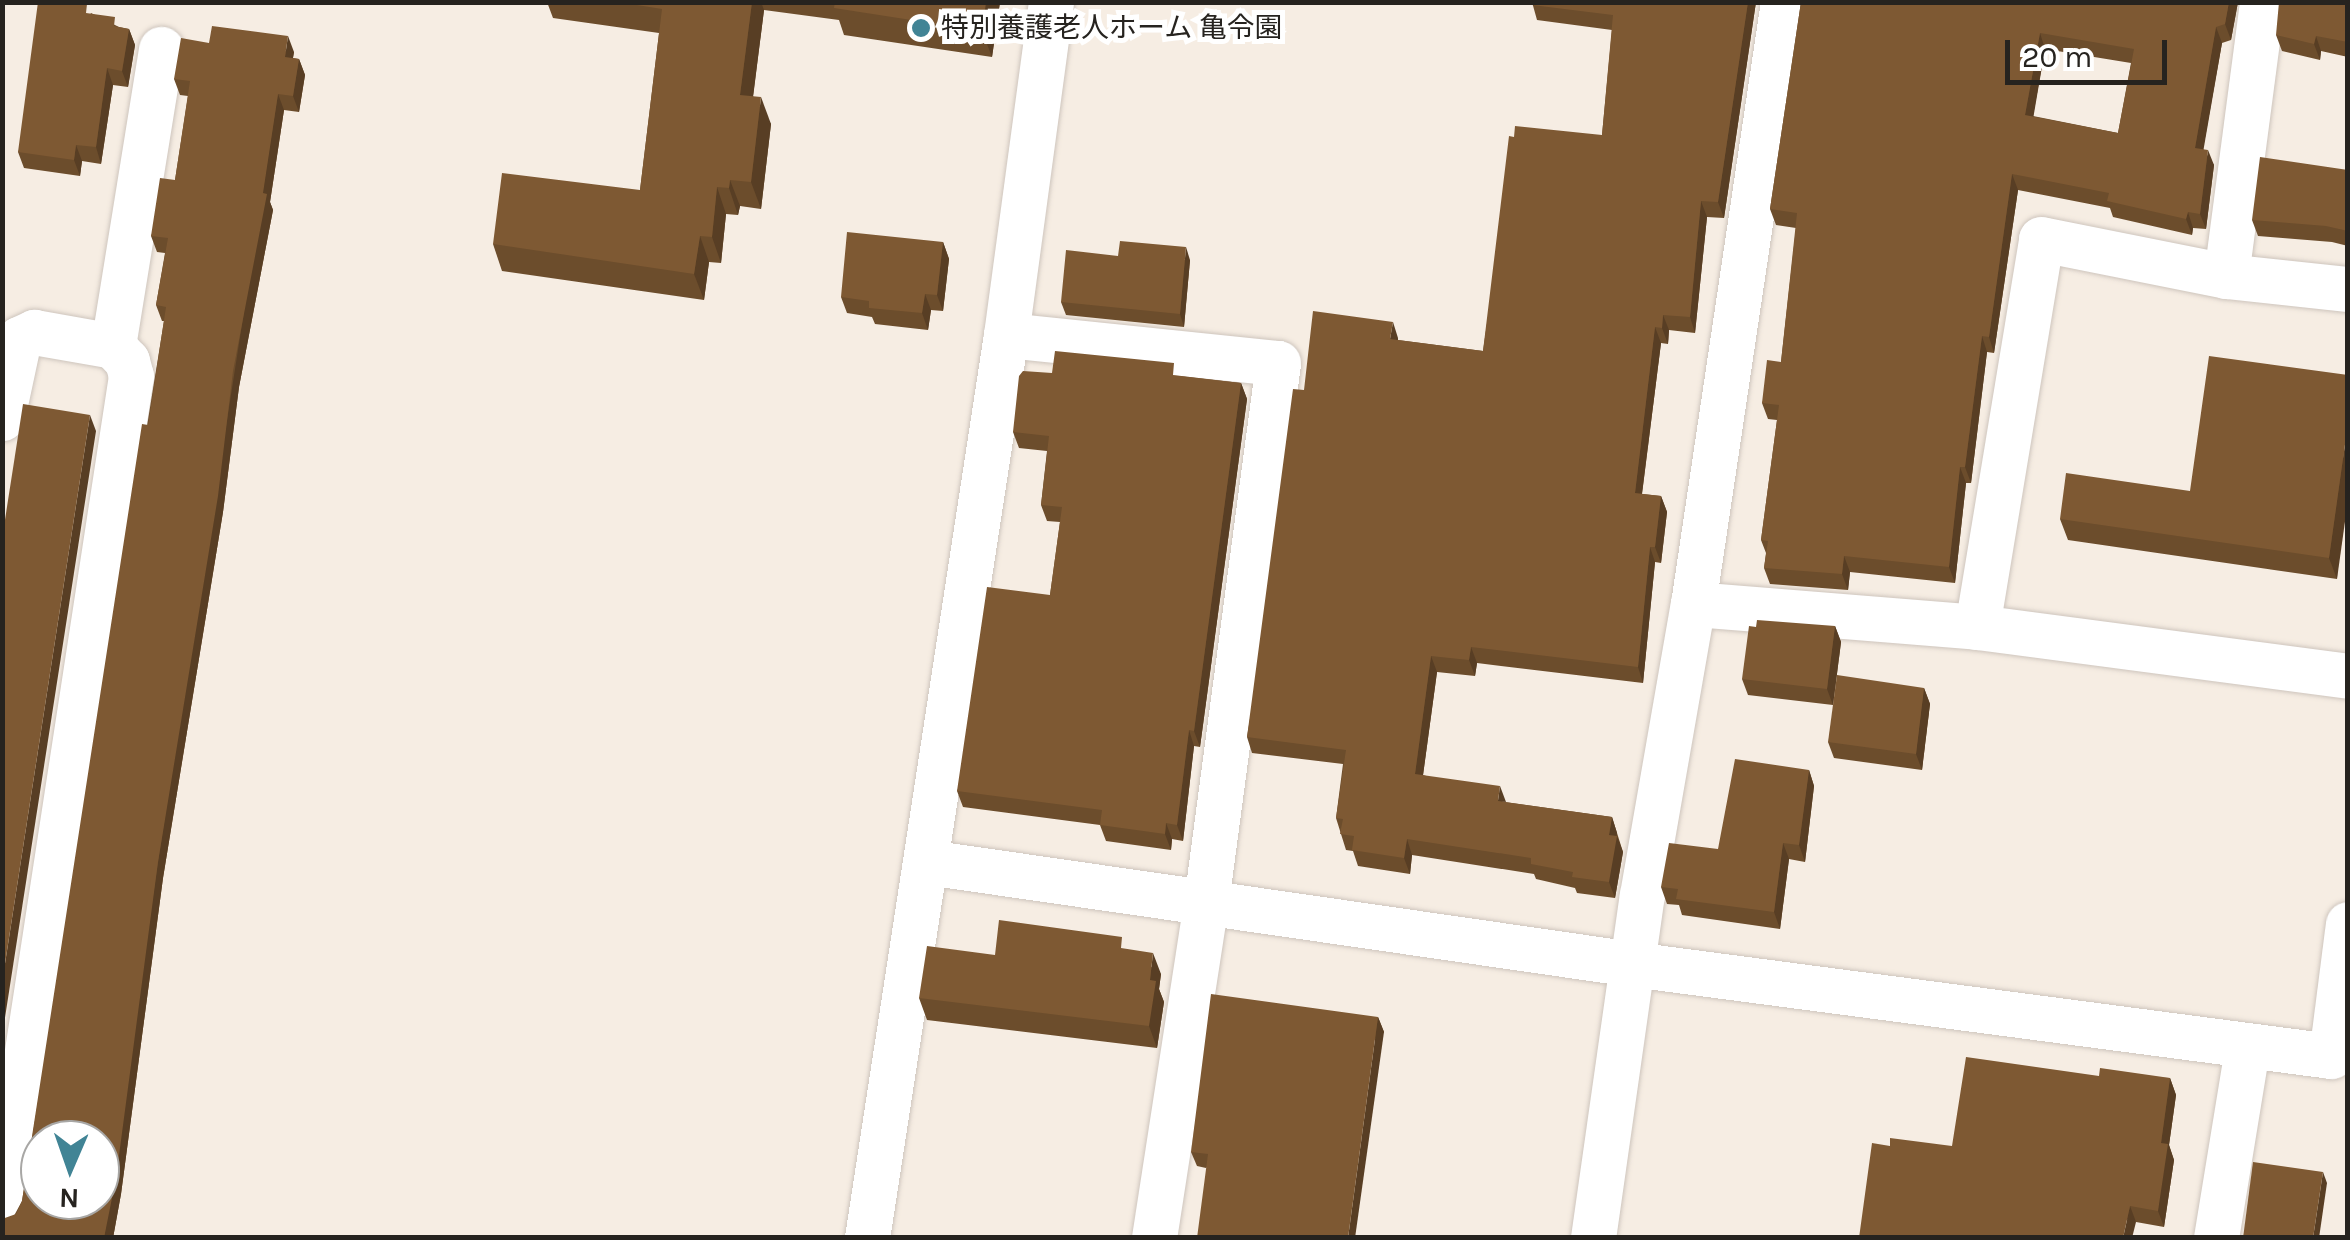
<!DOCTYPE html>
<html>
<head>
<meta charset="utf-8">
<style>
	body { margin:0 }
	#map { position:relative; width:2350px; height:1240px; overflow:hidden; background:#f6ede3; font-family:Karla,"Noto Sans JP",sans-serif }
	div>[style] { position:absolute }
	.roads { filter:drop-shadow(0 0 2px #cec5bd) drop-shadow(0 0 2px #cec5bd) }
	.street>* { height:45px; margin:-22.5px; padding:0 22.5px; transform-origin:22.5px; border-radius:22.5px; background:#fff }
	.wall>* { inset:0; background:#6c4d2c }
	.shaded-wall>* { inset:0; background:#583e24 }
	.building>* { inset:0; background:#7e5933 }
	.dots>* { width:28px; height:28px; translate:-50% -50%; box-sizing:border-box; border:5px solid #fff; border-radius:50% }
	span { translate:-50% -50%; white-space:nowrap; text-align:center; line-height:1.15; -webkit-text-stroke:10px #fff; paint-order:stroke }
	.poi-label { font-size:28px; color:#26231f }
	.left { translate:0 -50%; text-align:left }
	.frame { position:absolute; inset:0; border:5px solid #26231f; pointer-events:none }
	.north { position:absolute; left:20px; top:1120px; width:100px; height:100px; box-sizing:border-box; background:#fff; border:2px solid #a8a7a5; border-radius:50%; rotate:182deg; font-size:28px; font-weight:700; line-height:40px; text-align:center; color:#26231f }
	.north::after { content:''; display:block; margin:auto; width:35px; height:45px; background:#418495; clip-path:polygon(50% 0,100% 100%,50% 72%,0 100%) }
	.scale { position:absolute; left:2005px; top:40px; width:162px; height:45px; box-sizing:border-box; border:5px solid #26231f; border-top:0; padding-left:12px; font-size:30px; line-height:35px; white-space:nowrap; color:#26231f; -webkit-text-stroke:8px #fff; paint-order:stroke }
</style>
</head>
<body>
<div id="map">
	<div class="roads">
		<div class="street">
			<i style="left:2226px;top:276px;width:276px;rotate:-82.5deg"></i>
			<i style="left:1006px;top:335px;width:273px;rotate:5.9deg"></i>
			<i style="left:1278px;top:363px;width:544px;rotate:97.61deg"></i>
			<i style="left:1206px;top:902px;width:340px;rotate:98.8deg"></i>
			<i style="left:2px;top:418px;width:81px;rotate:-77.9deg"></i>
			<i style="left:19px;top:339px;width:17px;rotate:-25deg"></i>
			<i style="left:34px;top:332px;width:80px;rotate:10deg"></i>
			<i style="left:1693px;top:604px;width:285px;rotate:4.6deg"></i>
			<i style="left:1977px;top:627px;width:374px;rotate:7.5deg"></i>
			<i style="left:1977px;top:627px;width:393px;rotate:-80.6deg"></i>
			<i style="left:2041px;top:239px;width:189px;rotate:11.3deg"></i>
			<i style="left:2226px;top:276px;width:123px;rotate:6.1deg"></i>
			<i style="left:927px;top:862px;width:712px;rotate:8.23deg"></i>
			<i style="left:1632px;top:964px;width:705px;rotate:7.5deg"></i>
			<i style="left:2331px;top:1056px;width:133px;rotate:-82.7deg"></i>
			<i style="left:2px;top:1213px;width:847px;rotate:-81.24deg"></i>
			<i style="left:131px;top:376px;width:16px;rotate:-105deg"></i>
			<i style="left:127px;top:361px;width:21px;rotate:-133deg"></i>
			<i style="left:113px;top:346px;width:301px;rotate:-80.8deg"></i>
			<i style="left:867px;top:1238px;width:914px;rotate:-81.25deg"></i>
			<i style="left:1006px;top:335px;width:336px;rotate:-82.3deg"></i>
			<i style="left:1593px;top:1238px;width:346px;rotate:-81.9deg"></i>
			<i style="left:1642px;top:895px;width:295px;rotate:-80.1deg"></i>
			<i style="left:1693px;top:604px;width:609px;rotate:-81.5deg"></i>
			<i style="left:2216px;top:1238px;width:193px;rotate:-80.7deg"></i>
		</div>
	</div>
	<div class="wall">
		<i style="clip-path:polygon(547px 2px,1000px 2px,992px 57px,844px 35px,839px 20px,764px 10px,753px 96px,771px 124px,761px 209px,740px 206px,738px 215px,726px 214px,721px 263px,709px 262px,704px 300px,502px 271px,493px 244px,640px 190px,659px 33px,553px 18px)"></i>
		<i style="clip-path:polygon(1532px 2px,1756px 2px,1724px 218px,1707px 217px,1695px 333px,1669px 330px,1668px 344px,1661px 343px,1642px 494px,1661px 496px,1667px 512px,1661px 563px,1655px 562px,1643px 683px,1477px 663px,1475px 676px,1437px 672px,1423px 775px,1505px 802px,1612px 817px,1623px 852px,1615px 898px,1577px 893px,1575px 888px,1536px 879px,1534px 874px,1412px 855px,1410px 874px,1358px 866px,1353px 851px,1346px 850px,1336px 818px,1343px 764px,1252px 753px,1247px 737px,1304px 390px,1398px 338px,1398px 340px,1483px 351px,1514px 137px,1602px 135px,1612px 30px,1537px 20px)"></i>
		<i style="clip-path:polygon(evenodd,1801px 2px,2238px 2px,2231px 40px,2222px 43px,2203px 149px,2214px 165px,2206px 229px,2193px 228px,2192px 235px,2113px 217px,2110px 208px,2018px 190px,1994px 353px,1987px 352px,1971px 483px,1966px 483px,1955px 583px,1850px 572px,1848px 590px,1770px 584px,1764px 568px,1766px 553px,1761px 540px,1777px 420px,1768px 419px,1762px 403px,1781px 362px,1796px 228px,1776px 225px,1770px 209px,1801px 2px,2045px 49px,2131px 63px,2118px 133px,2033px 116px,2045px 49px)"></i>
		<i style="clip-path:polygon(2348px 2px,2348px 57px,2321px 51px,2320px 60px,2282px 51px,2276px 35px)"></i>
		<i style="clip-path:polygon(91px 13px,119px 27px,129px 29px,135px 45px,128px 87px,113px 85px,101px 164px,82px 161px,80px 176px,24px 168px,18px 152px)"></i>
		<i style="clip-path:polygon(209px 43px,294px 52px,293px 58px,299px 59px,305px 75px,299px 112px,284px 110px,270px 202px,273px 210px,239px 387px,223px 512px,163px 878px,121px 1194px,113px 1238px,2px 1238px,22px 1201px,164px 321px,162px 321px,156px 305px,165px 253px,157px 252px,151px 236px,175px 180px,188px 96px,180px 95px,174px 79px)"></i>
		<i style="clip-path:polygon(2348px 170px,2348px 246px,2332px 242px,2258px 236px,2252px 220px)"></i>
		<i style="clip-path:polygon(943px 242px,949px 259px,943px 311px,931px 310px,928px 330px,875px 324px,872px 317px,847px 313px,841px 297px)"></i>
		<i style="clip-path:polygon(1118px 256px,1190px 260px,1184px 327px,1066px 315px,1061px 302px)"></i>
		<i style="clip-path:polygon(1052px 373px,1178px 376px,1241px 383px,1247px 399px,1200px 747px,1194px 746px,1183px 841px,1172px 839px,1171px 850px,1106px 841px,1100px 825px,963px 807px,957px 791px,1050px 595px,1060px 522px,1047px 521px,1041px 505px,1047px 451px,1019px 448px,1013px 432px)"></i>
		<i style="clip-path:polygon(2348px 375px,2337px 579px,2068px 540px,2060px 519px,2190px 491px)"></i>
		<i style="clip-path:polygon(1835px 626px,1841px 642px,1833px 705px,1748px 695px,1742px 679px)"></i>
		<i style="clip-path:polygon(1924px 688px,1930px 704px,1922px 770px,1834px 758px,1828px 742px)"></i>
		<i style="clip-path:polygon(1809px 770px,1814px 786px,1805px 862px,1789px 859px,1780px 929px,1682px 915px,1679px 905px,1667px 904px,1661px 887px,1718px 849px)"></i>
		<i style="clip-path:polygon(1127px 949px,1161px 974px,1159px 989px,1164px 1002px,1157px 1048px,927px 1020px,919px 998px,995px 955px)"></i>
		<i style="clip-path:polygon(1378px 1017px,1384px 1032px,1206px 1168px,1197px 1166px,1191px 1152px)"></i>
		<i style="clip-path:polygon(2099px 1076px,2170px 1078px,2176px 1095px,2169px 1145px,2174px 1160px,2164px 1227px,2136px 1222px,1890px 1146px,1952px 1146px)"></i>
	</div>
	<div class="shaded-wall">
		<i style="clip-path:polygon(752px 2px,761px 2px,764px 10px,750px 121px,740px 95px)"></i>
		<i style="clip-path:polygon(986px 2px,1000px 2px,992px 57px,982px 31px)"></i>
		<i style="clip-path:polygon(1748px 2px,1756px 2px,1724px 218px,1718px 202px)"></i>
		<i style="clip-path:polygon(2229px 2px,2238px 2px,2231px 40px,2225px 24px)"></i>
		<i style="clip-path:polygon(2216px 27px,2222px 43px,2201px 164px,2195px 148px)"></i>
		<i style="clip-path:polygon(129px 29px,135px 45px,128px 87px,122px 71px)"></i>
		<i style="clip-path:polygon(2040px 33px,2045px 49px,2031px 131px,2025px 115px)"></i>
		<i style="clip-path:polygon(288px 36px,294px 52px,290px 73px,285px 57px)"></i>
		<i style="clip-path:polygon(2316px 36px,2321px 51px,2320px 60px,2314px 44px)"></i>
		<i style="clip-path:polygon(299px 59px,305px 75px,299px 112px,293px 96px)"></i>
		<i style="clip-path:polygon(107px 68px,113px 85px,101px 164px,96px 147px)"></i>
		<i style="clip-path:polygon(278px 94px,284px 110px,270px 202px,273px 210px,239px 387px,223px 512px,163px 878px,121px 1194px,113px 1238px,104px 1238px,158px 862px)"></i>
		<i style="clip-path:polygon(761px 97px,771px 124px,761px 209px,751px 182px)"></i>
		<i style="clip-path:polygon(76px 145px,82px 161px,80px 176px,74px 160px)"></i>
		<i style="clip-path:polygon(2208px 150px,2214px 165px,2206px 229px,2200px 214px)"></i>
		<i style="clip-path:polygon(2012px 174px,2018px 190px,1994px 353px,1989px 337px)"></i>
		<i style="clip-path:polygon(730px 180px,740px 206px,738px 215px,729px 188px)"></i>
		<i style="clip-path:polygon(717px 187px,726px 214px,721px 263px,712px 237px)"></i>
		<i style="clip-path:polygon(1701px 201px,1707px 217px,1695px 333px,1690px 317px)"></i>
		<i style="clip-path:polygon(2188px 212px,2193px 228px,2192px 235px,2186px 219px)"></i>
		<i style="clip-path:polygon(700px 236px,709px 262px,704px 300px,694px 274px)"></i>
		<i style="clip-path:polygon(943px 242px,949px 259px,943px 311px,937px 295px)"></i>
		<i style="clip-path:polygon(1186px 247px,1190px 260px,1184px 327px,1180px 314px)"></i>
		<i style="clip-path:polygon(925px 294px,931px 310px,928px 330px,922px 313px)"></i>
		<i style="clip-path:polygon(1663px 315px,1669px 330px,1668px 344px,1662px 328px)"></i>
		<i style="clip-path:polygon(1393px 322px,1398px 338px,1396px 355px,1390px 339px)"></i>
		<i style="clip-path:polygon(1655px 327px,1661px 343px,1640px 509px,1635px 493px)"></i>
		<i style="clip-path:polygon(1982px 336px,1987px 352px,1971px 483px,1965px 467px)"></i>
		<i style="clip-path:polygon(1241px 383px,1247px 399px,1200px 747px,1194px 731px)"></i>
		<i style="clip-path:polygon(90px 415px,96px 431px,2px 1037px,2px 983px)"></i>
		<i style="clip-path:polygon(2348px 423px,2348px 500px,2337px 579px,2329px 558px)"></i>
		<i style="clip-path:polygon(1960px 467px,1966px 483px,1955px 583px,1949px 567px)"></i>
		<i style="clip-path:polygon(1661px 496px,1667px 512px,1661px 563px,1655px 547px)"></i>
		<i style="clip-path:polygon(1650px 547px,1655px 562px,1643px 683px,1638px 667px)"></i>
		<i style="clip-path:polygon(1844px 556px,1850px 572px,1848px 590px,1842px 574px)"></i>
		<i style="clip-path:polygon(1835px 626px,1841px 642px,1833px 705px,1827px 689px)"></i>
		<i style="clip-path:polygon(1471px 647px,1477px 663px,1475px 676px,1469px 660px)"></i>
		<i style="clip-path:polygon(1431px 656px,1437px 672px,1421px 790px,1415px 774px)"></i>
		<i style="clip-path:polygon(1924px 688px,1930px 704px,1922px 770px,1916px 754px)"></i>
		<i style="clip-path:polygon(1189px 730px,1194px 746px,1183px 841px,1177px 825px)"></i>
		<i style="clip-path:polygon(1809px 770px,1814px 786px,1805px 862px,1799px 845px)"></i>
		<i style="clip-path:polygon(1500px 786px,1506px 802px,1498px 801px)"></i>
		<i style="clip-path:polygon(1612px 817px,1617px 833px,1616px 841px,1617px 836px,1623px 852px,1615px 898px,1609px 882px,1609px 835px)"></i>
		<i style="clip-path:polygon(1166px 823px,1172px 839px,1171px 850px,1165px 834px)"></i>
		<i style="clip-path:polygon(1407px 839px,1412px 855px,1410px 874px,1404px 858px)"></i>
		<i style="clip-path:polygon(1783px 843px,1789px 859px,1780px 929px,1774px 912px)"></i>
		<i style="clip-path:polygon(1153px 953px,1161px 974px,1159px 989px,1164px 1002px,1157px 1048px,1149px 1026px,1150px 980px)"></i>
		<i style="clip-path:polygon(1378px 1017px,1384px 1032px,1355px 1238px,1348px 1238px)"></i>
		<i style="clip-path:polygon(2170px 1078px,2176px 1095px,2169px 1145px,2174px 1160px,2164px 1227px,2158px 1211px,2161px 1143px)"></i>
		<i style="clip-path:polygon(2323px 1172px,2327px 1183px,2319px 1238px,2313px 1238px)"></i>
		<i style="clip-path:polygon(2130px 1206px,2136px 1222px,2132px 1238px,2123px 1238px)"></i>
	</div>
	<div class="building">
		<i style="clip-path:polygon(38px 2px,87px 4px,86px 13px,115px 17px,114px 26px,129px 29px,122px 71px,107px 68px,96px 147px,76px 145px,74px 160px,18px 152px)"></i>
		<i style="clip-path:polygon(618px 2px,752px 2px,740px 95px,761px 97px,751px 182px,730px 180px,729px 188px,717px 187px,712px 237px,700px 236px,694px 274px,493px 244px,502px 173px,640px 190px,662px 9px)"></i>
		<i style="clip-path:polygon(835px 2px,986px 2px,982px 31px,834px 8px)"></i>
		<i style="clip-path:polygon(1532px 2px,1748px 2px,1718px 202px,1701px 201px,1690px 317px,1663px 315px,1662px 328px,1655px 327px,1635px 493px,1661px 496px,1655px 547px,1650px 547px,1638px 667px,1471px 647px,1469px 660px,1431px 656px,1415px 774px,1500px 786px,1498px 801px,1612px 817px,1609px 835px,1617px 836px,1609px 882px,1572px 877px,1573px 872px,1531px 864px,1531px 858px,1407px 839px,1404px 858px,1352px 850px,1354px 836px,1340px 834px,1343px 819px,1336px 818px,1346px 750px,1247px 737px,1293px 389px,1304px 390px,1313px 311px,1393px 322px,1390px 339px,1483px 351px,1509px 136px,1514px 137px,1515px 126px,1602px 135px,1613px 15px,1532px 5px)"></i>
		<i style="clip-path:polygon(evenodd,1801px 2px,2229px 2px,2225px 24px,2216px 27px,2195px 148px,2208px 150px,2200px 214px,2188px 212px,2186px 219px,2107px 201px,2109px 193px,2012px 174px,1989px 337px,1982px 336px,1965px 467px,1960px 467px,1949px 567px,1844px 556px,1842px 574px,1764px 568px,1768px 541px,1761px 540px,1779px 405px,1762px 403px,1767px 360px,1781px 362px,1797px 213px,1770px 209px,1801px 2px,2040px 33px,2134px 49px,2118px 133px,2025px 115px,2040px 33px)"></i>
		<i style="clip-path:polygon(2279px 2px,2348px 2px,2348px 42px,2316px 36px,2314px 44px,2276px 35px)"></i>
		<i style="clip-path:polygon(evenodd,212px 26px,288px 36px,285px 57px,299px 59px,293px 96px,278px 94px,263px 193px,267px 194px,233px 371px,218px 496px,158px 862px,116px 1178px,104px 1238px,2px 1238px,2px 1219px,16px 1214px,22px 1201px,142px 424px,148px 425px,166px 307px,156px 305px,168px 238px,151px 236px,160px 178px,175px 180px,190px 81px,174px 79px,181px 38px,209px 43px,212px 26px,40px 1140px,100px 1140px,100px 1200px,40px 1200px,40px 1140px)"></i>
		<i style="clip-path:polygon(2260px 157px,2348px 170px,2348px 231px,2326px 226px,2252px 220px)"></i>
		<i style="clip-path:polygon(847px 232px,943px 242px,937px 295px,925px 294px,922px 313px,869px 308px,869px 301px,841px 297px)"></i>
		<i style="clip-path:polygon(1120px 241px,1186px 247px,1180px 314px,1061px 302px,1066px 250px,1118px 256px)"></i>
		<i style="clip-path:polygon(1055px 351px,1174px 363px,1173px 375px,1241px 383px,1194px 731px,1189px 730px,1177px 825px,1166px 823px,1165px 834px,1100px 825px,1102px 810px,957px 791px,987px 587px,1050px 595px,1062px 507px,1041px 505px,1049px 436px,1013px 432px,1019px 376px,1023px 371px,1052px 373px)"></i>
		<i style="clip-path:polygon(2209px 356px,2348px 375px,2348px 423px,2329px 558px,2060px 519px,2066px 473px,2190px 491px)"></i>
		<i style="clip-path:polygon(23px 404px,90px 415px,2px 983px,2px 539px)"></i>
		<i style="clip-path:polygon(1757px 620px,1835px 626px,1827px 689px,1742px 679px,1749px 626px,1756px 627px)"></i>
		<i style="clip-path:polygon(1837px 675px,1924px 688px,1916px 754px,1828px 742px)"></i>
		<i style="clip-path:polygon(1735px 759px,1809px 770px,1799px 845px,1783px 843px,1774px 912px,1676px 899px,1678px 889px,1661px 887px,1669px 843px,1718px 849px)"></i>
		<i style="clip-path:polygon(999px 920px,1122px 937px,1121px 948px,1153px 953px,1150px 980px,1156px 981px,1149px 1026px,919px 998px,927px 946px,995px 955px)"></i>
		<i style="clip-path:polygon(1211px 994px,1378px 1017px,1348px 1238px,1197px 1238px,1208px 1154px,1191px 1152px)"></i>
		<i style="clip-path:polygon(1966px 1057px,2099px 1076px,2100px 1068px,2170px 1078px,2161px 1143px,2168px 1144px,2158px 1211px,2130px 1206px,2123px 1238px,1859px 1238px,1872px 1143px,1890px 1146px,1890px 1138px,1952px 1146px)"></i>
		<i style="clip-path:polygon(2253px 1162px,2323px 1172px,2313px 1238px,2243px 1238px)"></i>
	</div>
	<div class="dots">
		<i style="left:921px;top:28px;background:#418495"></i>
	</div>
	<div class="poi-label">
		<span class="left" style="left:941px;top:28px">特別養護老人ホーム 亀令園</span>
	</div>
	<div class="frame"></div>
	<div class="north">N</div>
	<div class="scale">20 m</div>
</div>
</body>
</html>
